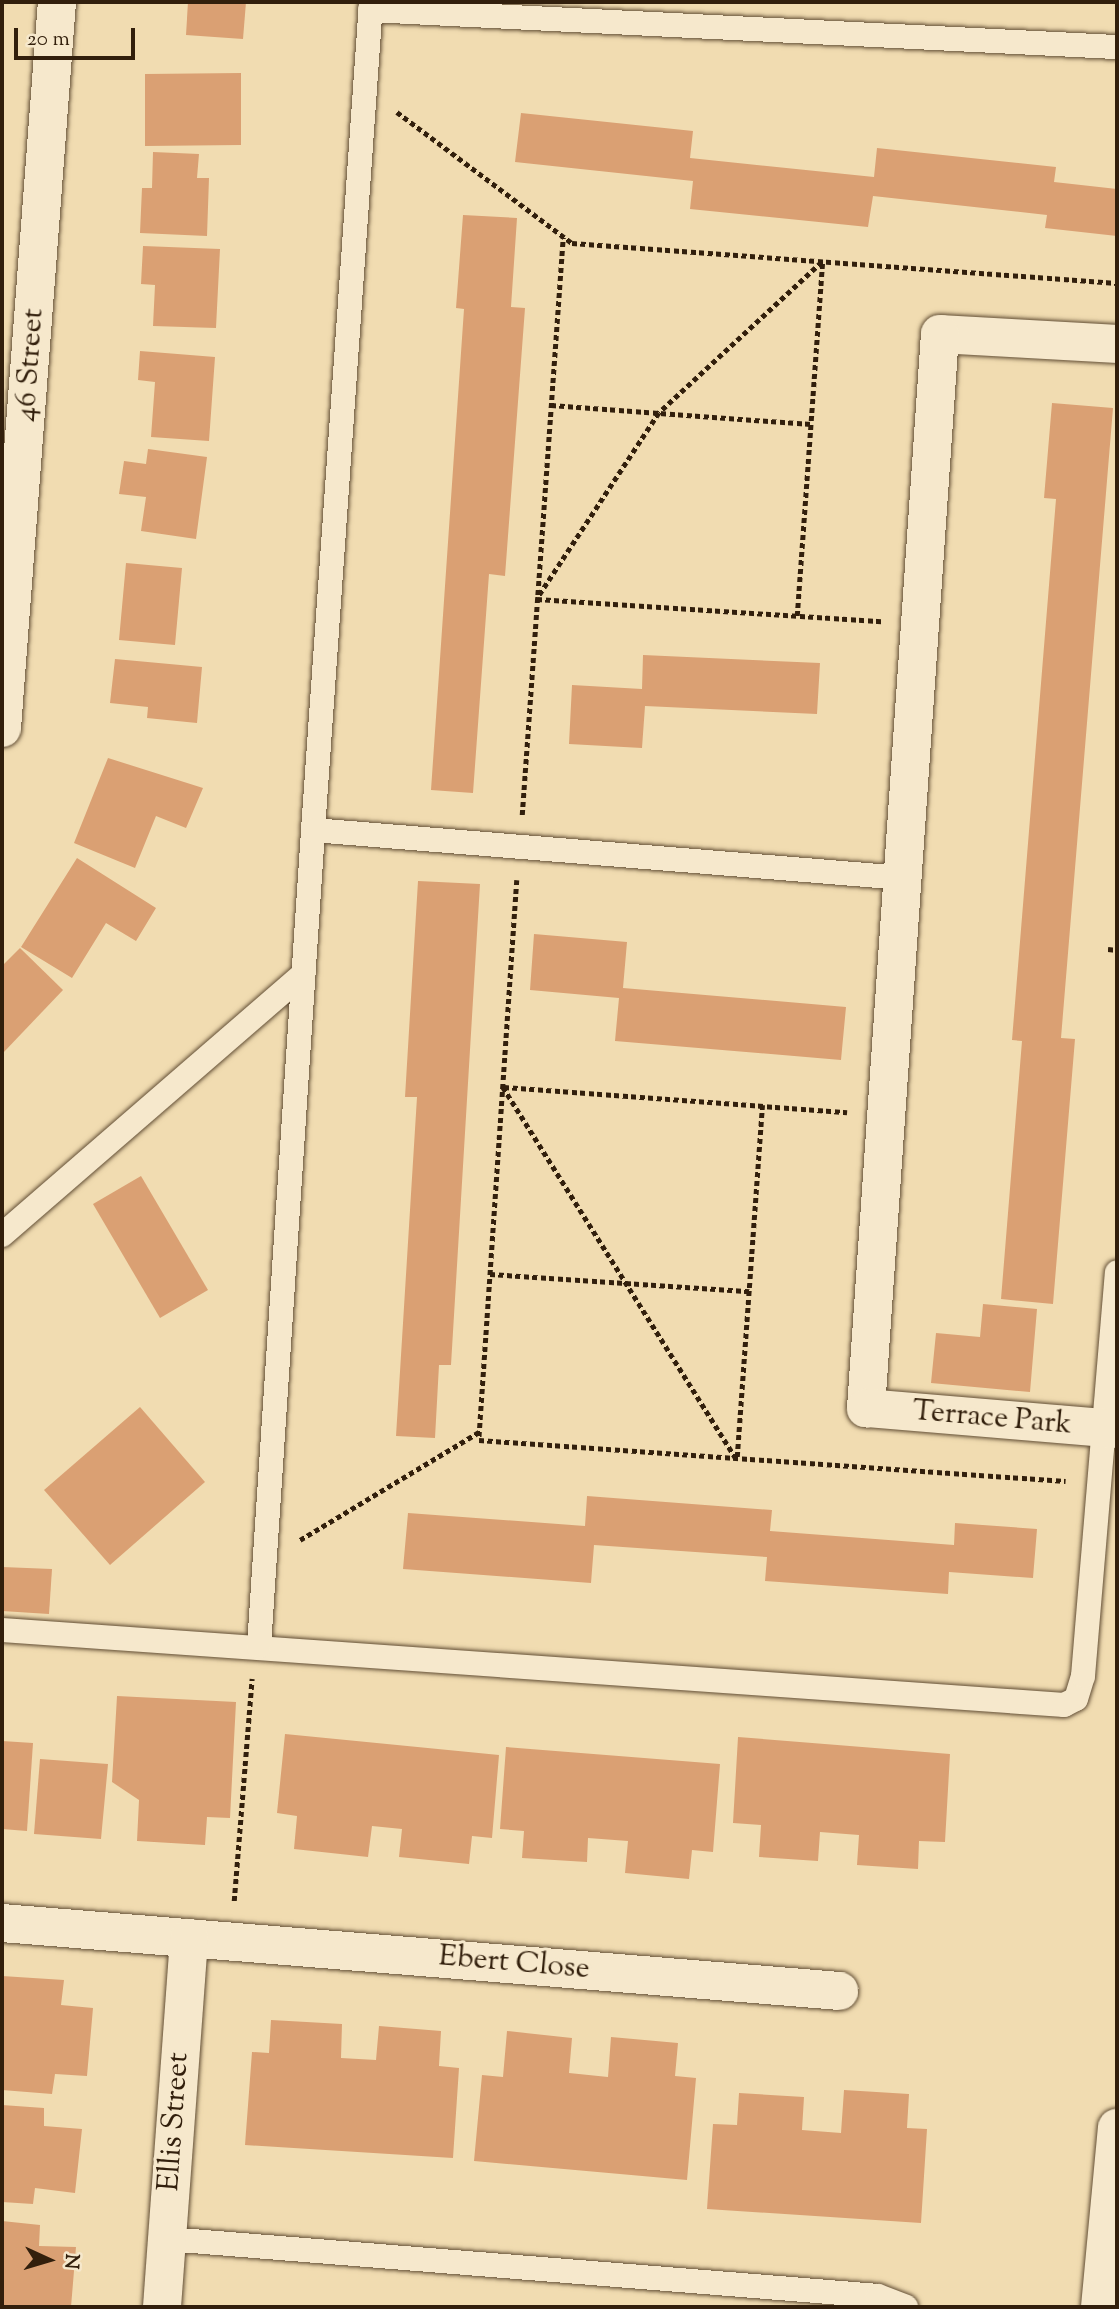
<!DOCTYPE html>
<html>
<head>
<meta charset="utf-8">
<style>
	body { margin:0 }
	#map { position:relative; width:1119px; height:2309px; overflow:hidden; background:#f1dcb1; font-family:"Sorts Mill Goudy",serif }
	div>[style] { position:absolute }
	.building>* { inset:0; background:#daa073 }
	.path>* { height:4.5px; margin-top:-2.25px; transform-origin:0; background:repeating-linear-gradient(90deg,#321f0c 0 5px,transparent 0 8.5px) }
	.roads { filter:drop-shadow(0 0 2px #624e35) drop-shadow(0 0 2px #624e35) }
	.lane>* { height:24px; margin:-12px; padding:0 12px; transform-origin:12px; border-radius:12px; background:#f6e8cc }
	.street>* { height:38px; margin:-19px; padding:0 19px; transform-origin:19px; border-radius:19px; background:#f6e8cc }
	.secondary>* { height:38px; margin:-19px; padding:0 19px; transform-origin:19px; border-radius:19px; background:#f6e8cc }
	span { translate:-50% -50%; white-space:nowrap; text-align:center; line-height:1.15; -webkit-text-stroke:6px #f6e8cc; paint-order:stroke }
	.street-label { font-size:30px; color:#321f0c }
	.frame { position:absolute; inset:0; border:4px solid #321f0c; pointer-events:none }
	.north { position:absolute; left:14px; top:2225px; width:70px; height:70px; -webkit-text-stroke:5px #f6e8cc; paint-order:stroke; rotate:94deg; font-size:19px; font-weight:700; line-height:28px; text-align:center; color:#321f0c }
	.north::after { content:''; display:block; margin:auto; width:24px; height:32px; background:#321f0c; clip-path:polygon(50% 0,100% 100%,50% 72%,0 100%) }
	.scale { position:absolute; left:14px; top:28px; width:121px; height:32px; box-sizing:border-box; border:4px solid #321f0c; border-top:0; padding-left:9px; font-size:21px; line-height:24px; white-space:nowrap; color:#321f0c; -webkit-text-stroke:5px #f6e8cc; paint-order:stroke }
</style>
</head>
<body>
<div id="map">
	<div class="building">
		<i style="clip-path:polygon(188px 2px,246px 2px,243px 39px,186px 35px)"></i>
		<i style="clip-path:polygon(241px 73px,241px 145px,145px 146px,145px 74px)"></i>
		<i style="clip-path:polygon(521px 113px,693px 131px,690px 158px,874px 177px,877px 148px,1056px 167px,1054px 182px,1117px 189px,1117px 236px,1045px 228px,1047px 215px,873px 196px,868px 227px,690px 209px,693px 181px,515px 162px)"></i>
		<i style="clip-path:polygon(153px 152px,199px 154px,197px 178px,209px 178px,207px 236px,140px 233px,142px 188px,152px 188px)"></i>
		<i style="clip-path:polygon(463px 215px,517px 218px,511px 307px,525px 308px,505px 576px,489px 574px,473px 793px,431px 790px,464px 309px,456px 308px)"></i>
		<i style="clip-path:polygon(143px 246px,220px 249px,216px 328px,153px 326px,155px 285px,141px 284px)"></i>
		<i style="clip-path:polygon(140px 351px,215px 357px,209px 441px,151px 437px,155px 382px,138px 380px)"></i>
		<i style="clip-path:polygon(1052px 403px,1113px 408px,1061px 1038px,1075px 1039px,1053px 1304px,1001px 1299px,1022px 1041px,1012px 1040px,1056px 499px,1044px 498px)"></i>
		<i style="clip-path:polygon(148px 449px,207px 457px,196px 539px,141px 531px,146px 497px,119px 494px,124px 461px,146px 464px)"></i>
		<i style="clip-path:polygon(126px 563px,182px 568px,175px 645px,119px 640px)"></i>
		<i style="clip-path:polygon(643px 655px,820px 663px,817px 714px,645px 706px,642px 748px,569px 744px,572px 685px,642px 689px)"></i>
		<i style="clip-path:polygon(115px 659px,202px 667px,197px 723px,147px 718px,148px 707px,110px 703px)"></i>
		<i style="clip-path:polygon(108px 758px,203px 788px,186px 828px,156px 816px,135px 868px,74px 843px)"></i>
		<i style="clip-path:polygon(77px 858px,156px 908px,136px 941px,106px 923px,72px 978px,21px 947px)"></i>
		<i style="clip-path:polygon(418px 881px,480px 884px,451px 1365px,439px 1365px,435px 1438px,396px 1436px,417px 1097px,405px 1097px)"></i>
		<i style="clip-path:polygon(534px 934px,627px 942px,623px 988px,846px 1007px,841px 1060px,615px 1041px,619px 998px,530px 990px)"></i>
		<i style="clip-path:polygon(20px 948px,63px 990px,2px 1054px,2px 966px)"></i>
		<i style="clip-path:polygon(141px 1176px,208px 1290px,160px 1318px,93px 1204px)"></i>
		<i style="clip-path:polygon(983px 1304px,1037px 1309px,1030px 1392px,931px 1383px,936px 1333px,980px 1337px)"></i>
		<i style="clip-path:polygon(140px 1407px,205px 1482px,110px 1565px,44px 1490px)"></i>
		<i style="clip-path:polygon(587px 1496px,772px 1510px,770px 1531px,954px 1545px,955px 1523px,1037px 1529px,1033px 1578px,949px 1572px,948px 1594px,765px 1581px,767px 1557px,594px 1545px,591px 1583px,403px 1569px,408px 1513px,585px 1526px)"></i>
		<i style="clip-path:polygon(2px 1567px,52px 1569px,49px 1614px,2px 1611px)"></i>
		<i style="clip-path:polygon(117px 1696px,236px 1702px,230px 1818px,207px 1817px,205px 1845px,137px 1841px,139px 1800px,112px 1782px)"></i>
		<i style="clip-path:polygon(285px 1734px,499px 1755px,492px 1838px,472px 1836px,469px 1864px,399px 1857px,402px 1829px,372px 1826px,368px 1857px,294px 1849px,297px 1816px,277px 1813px)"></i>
		<i style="clip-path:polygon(738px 1737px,950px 1754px,945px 1842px,919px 1841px,918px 1869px,857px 1865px,859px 1835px,820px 1832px,818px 1861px,759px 1857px,761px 1825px,733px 1823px)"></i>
		<i style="clip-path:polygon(2px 1741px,33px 1743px,27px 1831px,2px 1829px)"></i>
		<i style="clip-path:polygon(506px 1747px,720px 1764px,713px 1852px,692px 1850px,689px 1879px,625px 1873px,628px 1841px,588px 1838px,587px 1862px,522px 1858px,524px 1831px,500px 1829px)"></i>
		<i style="clip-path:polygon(40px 1759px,108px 1764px,101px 1839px,34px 1834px)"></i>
		<i style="clip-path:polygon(2px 1976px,64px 1980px,61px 2005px,93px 2008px,87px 2076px,55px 2074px,52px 2094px,2px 2090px)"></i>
		<i style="clip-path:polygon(271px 2020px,342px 2024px,341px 2058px,376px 2060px,379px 2026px,441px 2031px,439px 2066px,459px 2068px,453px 2158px,245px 2145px,252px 2052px,269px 2053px)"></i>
		<i style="clip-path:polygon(507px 2031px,572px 2038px,569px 2073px,608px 2077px,611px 2037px,678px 2043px,675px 2076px,696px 2078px,687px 2180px,474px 2161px,482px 2075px,503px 2077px)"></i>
		<i style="clip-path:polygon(844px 2090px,909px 2094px,907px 2128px,927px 2129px,921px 2223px,707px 2209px,713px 2124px,737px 2125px,739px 2093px,804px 2097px,802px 2130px,841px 2133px)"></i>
		<i style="clip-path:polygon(2px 2105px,44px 2108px,44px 2126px,82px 2129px,75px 2193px,35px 2188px,33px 2204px,2px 2202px)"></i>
		<i style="clip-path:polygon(2px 2221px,40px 2225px,39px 2246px,76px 2247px,71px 2307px,2px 2307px)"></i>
	</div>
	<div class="path">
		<i style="left:397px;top:112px;width:219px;rotate:36.8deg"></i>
		<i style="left:572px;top:243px;width:546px;rotate:4.2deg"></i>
		<i style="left:822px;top:262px;width:222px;rotate:137.2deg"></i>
		<i style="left:659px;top:413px;width:222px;rotate:123.3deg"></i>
		<i style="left:537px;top:599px;width:345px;rotate:3.7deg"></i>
		<i style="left:551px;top:405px;width:261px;rotate:4.2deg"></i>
		<i style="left:797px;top:616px;width:354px;rotate:-85.9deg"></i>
		<i style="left:522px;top:815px;width:579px;rotate:-85.94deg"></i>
		<i style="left:517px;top:880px;width:561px;rotate:93.88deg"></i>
		<i style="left:479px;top:1440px;width:588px;rotate:4deg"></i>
		<i style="left:1108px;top:949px;width:9px;rotate:6deg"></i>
		<i style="left:503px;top:1087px;width:438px;rotate:57.9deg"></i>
		<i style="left:504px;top:1087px;width:344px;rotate:4.2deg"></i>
		<i style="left:490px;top:1274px;width:260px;rotate:3.8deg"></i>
		<i style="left:737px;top:1457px;width:353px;rotate:-85.9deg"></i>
		<i style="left:300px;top:1540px;width:209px;rotate:-31.1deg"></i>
		<i style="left:234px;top:1901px;width:223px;rotate:-85.4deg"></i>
	</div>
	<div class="roads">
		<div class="lane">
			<i style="left:370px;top:10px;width:748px;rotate:2.84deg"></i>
			<i style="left:313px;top:830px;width:830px;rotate:-85.99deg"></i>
			<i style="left:2px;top:1235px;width:398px;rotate:-40.9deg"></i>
			<i style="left:2px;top:1630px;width:1065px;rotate:4.04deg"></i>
			<i style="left:1064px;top:1705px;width:13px;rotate:-27deg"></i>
			<i style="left:1076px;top:1699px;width:24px;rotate:-73deg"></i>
			<i style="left:1083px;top:1676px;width:405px;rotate:-85.2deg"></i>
			<i style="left:259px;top:1646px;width:818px;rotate:-86.21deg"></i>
			<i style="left:313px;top:830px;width:592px;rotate:4.65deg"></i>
			<i style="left:167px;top:2239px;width:713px;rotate:4.58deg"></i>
			<i style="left:878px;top:2296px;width:30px;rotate:21deg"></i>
		</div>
		<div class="street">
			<i style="left:1117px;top:344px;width:177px;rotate:-176.8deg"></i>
			<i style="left:940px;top:334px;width:1077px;rotate:93.94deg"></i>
			<i style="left:866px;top:1408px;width:252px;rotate:4.8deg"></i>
			<i style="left:2px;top:728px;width:728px;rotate:-85.67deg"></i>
			<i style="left:2px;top:1923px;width:840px;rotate:4.64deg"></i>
			<i style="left:162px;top:2307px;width:370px;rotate:-85.8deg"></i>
		</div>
		<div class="secondary">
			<i style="left:1100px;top:2307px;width:180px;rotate:-84.6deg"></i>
		</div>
	</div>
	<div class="street-label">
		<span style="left:31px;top:365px;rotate:-86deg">46 Street</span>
		<span style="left:992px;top:1419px;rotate:5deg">Terrace Park</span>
		<span style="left:514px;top:1964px;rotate:5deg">Ebert Close</span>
		<span style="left:175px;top:2122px;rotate:-86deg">Ellis Street</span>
	</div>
	<div class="frame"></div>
	<div class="north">N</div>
	<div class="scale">20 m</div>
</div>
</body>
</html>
